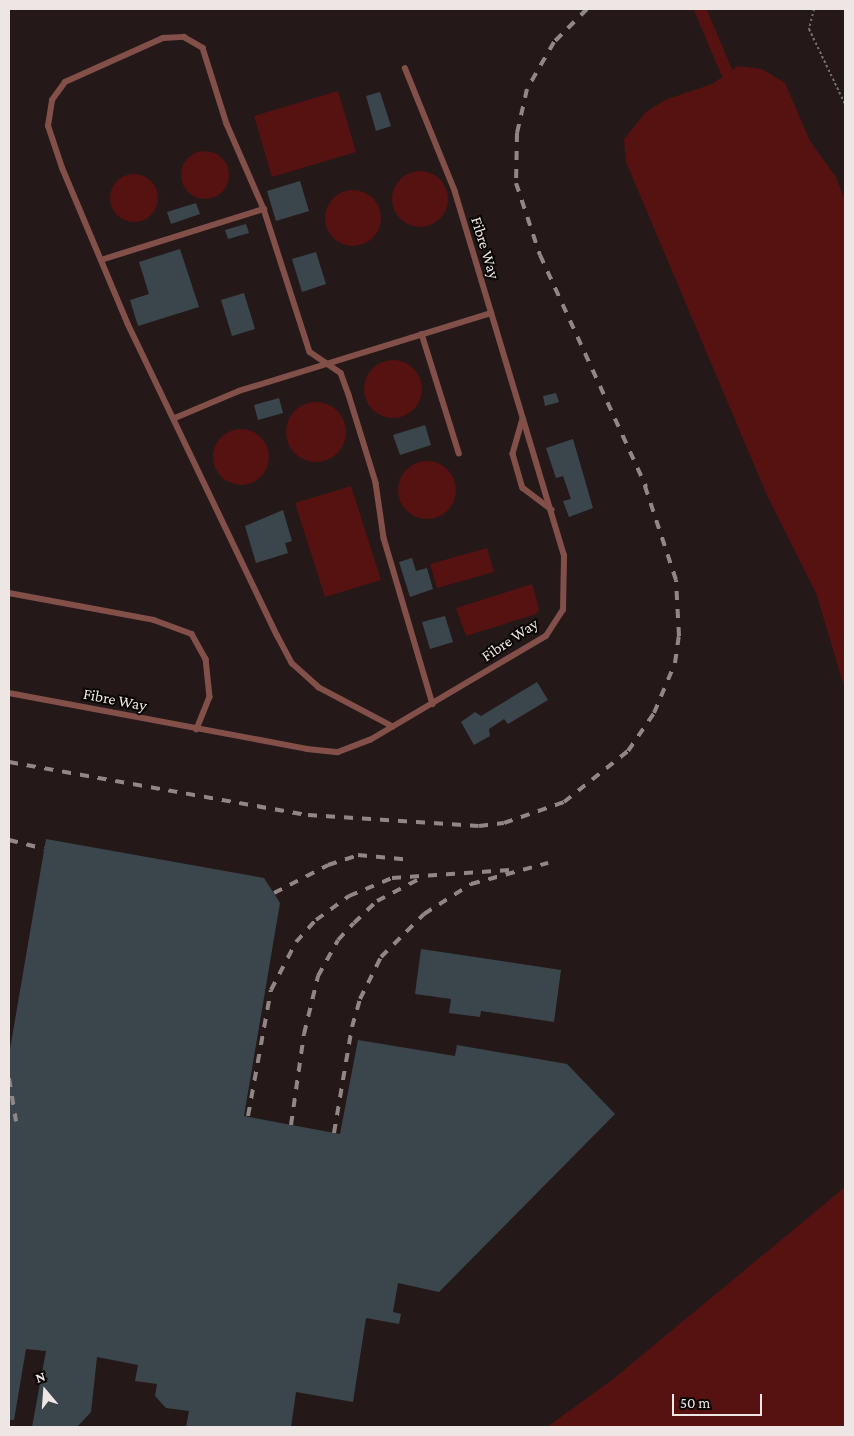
<!DOCTYPE html>
<html>
<head>
<meta charset="utf-8">
<style>
	body { margin:0 }
	#map { position:relative; width:854px; height:1436px; overflow:hidden; background:#241918; font-family:"Crimson Pro",serif }
	div>[style] { position:absolute }
	.water>* { inset:0; background:#551210 }
	.round { border-radius:50% }
	.canal>* { height:12px; margin:-6px; padding:0 6px; transform-origin:6px; border-radius:6px; background:#551210 }
	.building>* { inset:0; background:#3b464c }
	.path>* { height:2px; margin-top:-1px; transform-origin:0; background:repeating-linear-gradient(90deg,#776e6c 0 2.5px,transparent 0 5px) }
	.service>* { height:5.5px; margin:-2.75px; padding:0 2.75px; transform-origin:2.75px; border-radius:2.75px; background:#834f49 }
	.rail>* { height:4px; margin-top:-2px; transform-origin:0; background:repeating-linear-gradient(90deg,#918786 0 9px,transparent 0 18px) }
	span { translate:-50% -50%; white-space:nowrap; text-align:center; line-height:1.15; -webkit-text-stroke:4px #0a0605; paint-order:stroke }
	.street-label { font-size:16px; color:#eee6e4 }
	.frame { position:absolute; inset:0; border:10px solid #eee6e4; pointer-events:none }
	.north { position:absolute; left:20px; top:1366px; width:50px; height:50px; -webkit-text-stroke:4px #0a0605; paint-order:stroke; rotate:342deg; font-size:14px; font-weight:700; line-height:20px; text-align:center; color:#eee6e4 }
	.north::after { content:''; display:block; margin:auto; width:18px; height:22px; background:#eee6e4; clip-path:polygon(50% 0,100% 100%,50% 72%,0 100%) }
	.scale { position:absolute; left:672px; top:1394px; width:90px; height:22px; box-sizing:border-box; border:2px solid #eee6e4; border-top:0; padding-left:6px; font-size:15px; line-height:18px; white-space:nowrap; color:#eee6e4; -webkit-text-stroke:4px #0a0605; paint-order:stroke }
</style>
</head>
<body>
<div id="map">
	<div class="water">
		<i style="clip-path:polygon(738px 66px,762px 69px,785px 83px,810px 141px,836px 177px,845px 201px,845px 689px,816px 593px,766px 493px,626px 162px,624px 139px,646px 112px,665px 100px,712px 84px)"></i>
		<i style="clip-path:polygon(338px 91px,356px 152px,272px 177px,254px 116px)"></i>
		<i class="round" style="left:181px;top:151px;width:48px;height:48px"></i>
		<i class="round" style="left:392px;top:171px;width:56px;height:56px"></i>
		<i class="round" style="left:110px;top:174px;width:48px;height:48px"></i>
		<i class="round" style="left:325px;top:190px;width:56px;height:56px"></i>
		<i class="round" style="left:364px;top:360px;width:58px;height:58px"></i>
		<i class="round" style="left:286px;top:402px;width:60px;height:60px"></i>
		<i class="round" style="left:213px;top:429px;width:56px;height:56px"></i>
		<i class="round" style="left:398px;top:461px;width:58px;height:58px"></i>
		<i style="clip-path:polygon(351px 486px,381px 580px,325px 597px,295px 503px)"></i>
		<i style="clip-path:polygon(487px 548px,494px 572px,437px 588px,430px 564px)"></i>
		<i style="clip-path:polygon(532px 584px,539px 609px,536px 614px,466px 636px,456px 608px)"></i>
		<i style="clip-path:polygon(845px 1187px,845px 1427px,547px 1427px,612px 1380px)"></i>
	</div>
	<div class="canal">
		<i style="left:700px;top:9px;width:69px;rotate:67.1deg"></i>
	</div>
	<div class="building">
		<i style="clip-path:polygon(380px 92px,391px 126px,376px 131px,366px 96px)"></i>
		<i style="clip-path:polygon(300px 181px,309px 211px,276px 221px,267px 191px)"></i>
		<i style="clip-path:polygon(196px 203px,200px 214px,171px 224px,167px 212px)"></i>
		<i style="clip-path:polygon(246px 224px,249px 233px,228px 239px,225px 230px)"></i>
		<i style="clip-path:polygon(180px 249px,199px 307px,138px 326px,130px 300px,149px 294px,139px 262px)"></i>
		<i style="clip-path:polygon(316px 252px,326px 284px,302px 292px,292px 259px)"></i>
		<i style="clip-path:polygon(244px 293px,255px 329px,232px 336px,221px 300px)"></i>
		<i style="clip-path:polygon(556px 393px,559px 402px,545px 406px,543px 396px)"></i>
		<i style="clip-path:polygon(279px 398px,283px 413px,258px 420px,254px 405px)"></i>
		<i style="clip-path:polygon(425px 425px,431px 445px,400px 455px,393px 435px)"></i>
		<i style="clip-path:polygon(573px 439px,593px 508px,569px 517px,563px 501px,571px 499px,563px 476px,556px 478px,546px 448px)"></i>
		<i style="clip-path:polygon(283px 510px,292px 541px,285px 543px,288px 553px,256px 563px,245px 526px)"></i>
		<i style="clip-path:polygon(412px 558px,416px 571px,427px 568px,433px 589px,410px 597px,399px 562px)"></i>
		<i style="clip-path:polygon(445px 616px,453px 642px,430px 649px,422px 622px)"></i>
		<i style="clip-path:polygon(537px 682px,548px 700px,508px 724px,504px 719px,489px 729px,490px 736px,474px 745px,461px 722px,475px 712px,481px 716px)"></i>
		<i style="clip-path:polygon(46px 839px,264px 878px,280px 903px,244px 1116px,340px 1134px,358px 1040px,455px 1056px,457px 1045px,567px 1064px,615px 1114px,439px 1292px,398px 1283px,393px 1312px,401px 1314px,399px 1324px,366px 1318px,353px 1402px,296px 1392px,291px 1427px,186px 1427px,189px 1411px,166px 1408px,155px 1396px,157px 1384px,135px 1381px,138px 1365px,97px 1357px,91px 1412px,77px 1427px,32px 1427px,46px 1351px,26px 1349px,14px 1420px,9px 1420px,9px 1055px)"></i>
		<i style="clip-path:polygon(421px 949px,561px 970px,554px 1022px,481px 1011px,480px 1017px,449px 1013px,451px 999px,415px 994px)"></i>
	</div>
	<div class="path">
		<i style="left:814px;top:9px;width:21px;rotate:104deg"></i>
		<i style="left:809px;top:29px;width:83px;rotate:64.4deg"></i>
	</div>
	<div class="service">
		<i style="left:101px;top:260px;width:171px;rotate:-17.4deg"></i>
		<i style="left:422px;top:334px;width:125px;rotate:72.7deg"></i>
		<i style="left:175px;top:418px;width:69px;rotate:-22.9deg"></i>
		<i style="left:239px;top:391px;width:264px;rotate:-17.2deg"></i>
		<i style="left:523px;top:419px;width:36px;rotate:106deg"></i>
		<i style="left:513px;top:454px;width:35px;rotate:74deg"></i>
		<i style="left:523px;top:488px;width:36px;rotate:37deg"></i>
		<i style="left:9px;top:593px;width:147px;rotate:10.5deg"></i>
		<i style="left:154px;top:620px;width:40px;rotate:20.2deg"></i>
		<i style="left:192px;top:634px;width:29px;rotate:61deg"></i>
		<i style="left:206px;top:659px;width:38px;rotate:84deg"></i>
		<i style="left:210px;top:697px;width:35px;rotate:112deg"></i>
		<i style="left:9px;top:693px;width:303px;rotate:10.6deg"></i>
		<i style="left:307px;top:749px;width:31px;rotate:6deg"></i>
		<i style="left:338px;top:752px;width:34px;rotate:-21deg"></i>
		<i style="left:370px;top:740px;width:204px;rotate:-30.6deg"></i>
		<i style="left:546px;top:636px;width:31px;rotate:-57deg"></i>
		<i style="left:563px;top:610px;width:54px;rotate:-88.9deg"></i>
		<i style="left:564px;top:556px;width:380px;rotate:-106.7deg"></i>
		<i style="left:455px;top:192px;width:133px;rotate:-112.1deg"></i>
		<i style="left:393px;top:727px;width:84px;rotate:-152.2deg"></i>
		<i style="left:319px;top:688px;width:36px;rotate:-138deg"></i>
		<i style="left:292px;top:664px;width:32px;rotate:-118deg"></i>
		<i style="left:277px;top:636px;width:345px;rotate:-115.6deg"></i>
		<i style="left:128px;top:325px;width:170px;rotate:-112.8deg"></i>
		<i style="left:62px;top:168px;width:44px;rotate:-108.4deg"></i>
		<i style="left:48px;top:126px;width:26px;rotate:-81deg"></i>
		<i style="left:52px;top:100px;width:22px;rotate:-54deg"></i>
		<i style="left:65px;top:82px;width:107px;rotate:-24.2deg"></i>
		<i style="left:163px;top:38px;width:21px;rotate:-3deg"></i>
		<i style="left:184px;top:37px;width:22px;rotate:30deg"></i>
		<i style="left:203px;top:48px;width:80px;rotate:72.5deg"></i>
		<i style="left:227px;top:124px;width:93px;rotate:66.5deg"></i>
		<i style="left:264px;top:209px;width:150px;rotate:72.2deg"></i>
		<i style="left:310px;top:352px;width:37px;rotate:34deg"></i>
		<i style="left:341px;top:373px;width:23px;rotate:70deg"></i>
		<i style="left:349px;top:395px;width:92px;rotate:72.9deg"></i>
		<i style="left:376px;top:483px;width:56px;rotate:81.7deg"></i>
		<i style="left:384px;top:538px;width:173px;rotate:73.6deg"></i>
	</div>
	<div class="rail">
		<i style="left:587px;top:9px;width:47px;rotate:135deg"></i>
		<i style="left:554px;top:42px;width:54px;rotate:119.9deg"></i>
		<i style="left:527px;top:89px;width:45px;rotate:102.8deg"></i>
		<i style="left:517px;top:133px;width:50px;rotate:91.1deg"></i>
		<i style="left:516px;top:183px;width:76px;rotate:71.6deg"></i>
		<i style="left:540px;top:255px;width:255px;rotate:65.4deg"></i>
		<i style="left:9px;top:762px;width:304px;rotate:10.1deg"></i>
		<i style="left:308px;top:815px;width:171px;rotate:3.7deg"></i>
		<i style="left:479px;top:826px;width:25px;rotate:-7deg"></i>
		<i style="left:504px;top:823px;width:64px;rotate:-19.3deg"></i>
		<i style="left:564px;top:802px;width:82px;rotate:-38.6deg"></i>
		<i style="left:628px;top:751px;width:46px;rotate:-55.6deg"></i>
		<i style="left:654px;top:713px;width:54px;rotate:-67.2deg"></i>
		<i style="left:675px;top:663px;width:27px;rotate:-82deg"></i>
		<i style="left:679px;top:636px;width:56px;rotate:-93.1deg"></i>
		<i style="left:676px;top:580px;width:105px;rotate:-108.3deg"></i>
		<i style="left:9px;top:840px;width:36px;rotate:14deg"></i>
		<i style="left:274px;top:893px;width:61px;rotate:-27.4deg"></i>
		<i style="left:328px;top:865px;width:32px;rotate:-18deg"></i>
		<i style="left:358px;top:855px;width:54px;rotate:5.3deg"></i>
		<i style="left:9px;top:1078px;width:44px;rotate:80.8deg"></i>
		<i style="left:248px;top:1116px;width:128px;rotate:-79.7deg"></i>
		<i style="left:271px;top:990px;width:54px;rotate:-62.5deg"></i>
		<i style="left:296px;top:942px;width:30px;rotate:-48deg"></i>
		<i style="left:316px;top:920px;width:41px;rotate:-36deg"></i>
		<i style="left:349px;top:896px;width:47px;rotate:-22.7deg"></i>
		<i style="left:392px;top:878px;width:118px;rotate:-3.9deg"></i>
		<i style="left:291px;top:1125px;width:92px;rotate:-81.9deg"></i>
		<i style="left:304px;top:1034px;width:60px;rotate:-76.4deg"></i>
		<i style="left:318px;top:976px;width:41px;rotate:-60.9deg"></i>
		<i style="left:338px;top:940px;width:23px;rotate:-47deg"></i>
		<i style="left:354px;top:923px;width:32px;rotate:-44deg"></i>
		<i style="left:377px;top:901px;width:47px;rotate:-27.6deg"></i>
		<i style="left:334px;top:1133px;width:108px;rotate:-80.4deg"></i>
		<i style="left:352px;top:1027px;width:29px;rotate:-74deg"></i>
		<i style="left:360px;top:999px;width:47px;rotate:-63.4deg"></i>
		<i style="left:381px;top:957px;width:61px;rotate:-45deg"></i>
		<i style="left:424px;top:914px;width:56px;rotate:-32.6deg"></i>
		<i style="left:471px;top:884px;width:80px;rotate:-15.3deg"></i>
	</div>
	<div class="street-label">
		<span style="left:485px;top:248px;rotate:73deg">Fibre Way</span>
		<span style="left:510px;top:640px;rotate:-34deg">Fibre Way</span>
		<span style="left:115px;top:700px;rotate:11deg">Fibre Way</span>
	</div>
	<div class="frame"></div>
	<div class="north">N</div>
	<div class="scale">50 m</div>
</div>
</body>
</html>
